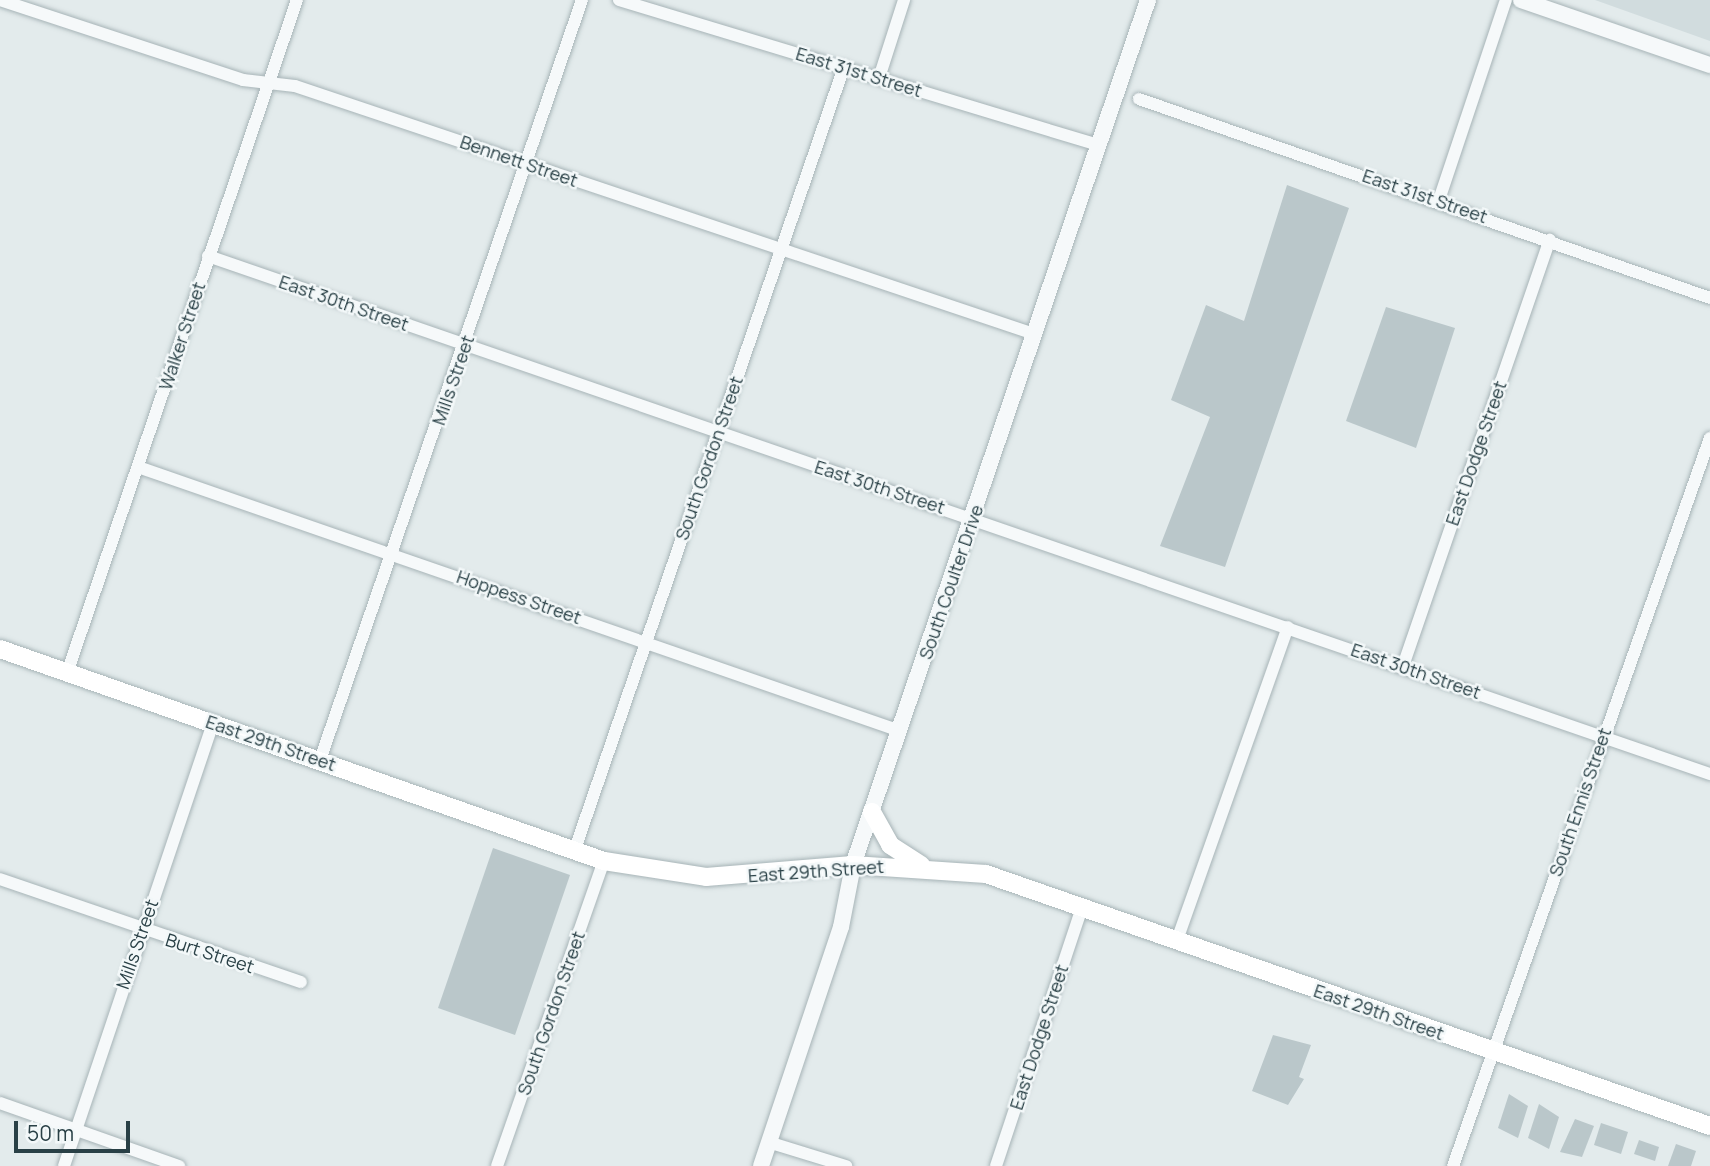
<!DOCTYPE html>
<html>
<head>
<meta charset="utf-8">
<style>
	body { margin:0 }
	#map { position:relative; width:1710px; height:1166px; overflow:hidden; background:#e3ebec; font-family:Manrope,sans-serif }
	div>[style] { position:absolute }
	.built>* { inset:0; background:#d1dcde }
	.building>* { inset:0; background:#bac7ca }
	.roads { filter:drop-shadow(0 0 2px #a7b4b7) drop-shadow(0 0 2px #a7b4b7) }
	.minor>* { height:12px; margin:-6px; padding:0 6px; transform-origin:6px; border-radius:6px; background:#f6f9fa }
	.tertiary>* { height:16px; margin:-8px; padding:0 8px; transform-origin:8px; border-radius:8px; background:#f6f9fa }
	.secondary>* { height:18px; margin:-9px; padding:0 9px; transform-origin:9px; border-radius:9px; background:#fff }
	span { translate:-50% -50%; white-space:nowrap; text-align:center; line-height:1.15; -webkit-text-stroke:5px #f3f8f9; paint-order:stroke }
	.street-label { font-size:18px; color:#294046 }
	.scale { position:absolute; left:14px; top:1121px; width:116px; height:32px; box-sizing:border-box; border:4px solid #294046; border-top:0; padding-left:9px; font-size:21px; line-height:24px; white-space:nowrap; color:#294046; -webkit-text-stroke:5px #f3f8f9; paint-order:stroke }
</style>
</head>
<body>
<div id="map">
	<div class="built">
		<i style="clip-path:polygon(1595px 0,1710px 0,1710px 41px)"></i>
	</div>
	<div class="building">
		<i style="clip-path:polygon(1287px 185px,1349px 208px,1225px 567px,1160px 546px,1210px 417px,1171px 400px,1206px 305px,1244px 321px)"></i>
		<i style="clip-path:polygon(1386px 307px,1455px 328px,1416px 448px,1346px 421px)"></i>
		<i style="clip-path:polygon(493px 848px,570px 875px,515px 1035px,438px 1008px)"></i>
		<i style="clip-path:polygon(1273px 1035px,1311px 1045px,1299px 1077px,1304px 1079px,1288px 1105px,1252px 1091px)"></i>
		<i style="clip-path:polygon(1509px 1094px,1528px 1106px,1518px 1138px,1498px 1128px)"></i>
		<i style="clip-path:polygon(1539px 1104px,1559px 1117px,1549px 1149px,1528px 1138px)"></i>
		<i style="clip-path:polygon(1575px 1119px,1594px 1126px,1582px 1157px,1560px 1152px)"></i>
		<i style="clip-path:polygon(1601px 1123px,1628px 1132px,1621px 1154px,1594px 1145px)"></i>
		<i style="clip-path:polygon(1639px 1140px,1659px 1147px,1655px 1161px,1634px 1154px)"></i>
		<i style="clip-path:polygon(1676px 1144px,1696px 1151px,1691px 1166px,1668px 1166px)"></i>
	</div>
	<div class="roads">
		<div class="minor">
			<i style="left:0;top:0;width:256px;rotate:18.2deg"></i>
			<i style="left:243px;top:80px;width:52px;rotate:6.6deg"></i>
			<i style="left:295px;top:86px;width:780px;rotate:18.55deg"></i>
			<i style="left:619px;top:0;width:500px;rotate:16.84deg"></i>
			<i style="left:879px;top:78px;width:82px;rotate:-72.2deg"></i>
			<i style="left:1139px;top:99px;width:605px;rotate:19.21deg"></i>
			<i style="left:1439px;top:200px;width:211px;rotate:-71.5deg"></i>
			<i style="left:208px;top:256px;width:1589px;rotate:19.03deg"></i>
			<i style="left:138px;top:467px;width:806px;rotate:19.11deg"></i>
			<i style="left:1403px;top:666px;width:451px;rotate:-71deg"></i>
			<i style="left:67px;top:673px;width:711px;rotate:-71.13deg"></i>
			<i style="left:320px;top:760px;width:804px;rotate:-70.98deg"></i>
			<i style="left:575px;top:849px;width:827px;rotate:-71.02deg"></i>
			<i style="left:0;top:879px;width:318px;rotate:18.9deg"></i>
			<i style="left:1177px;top:940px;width:332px;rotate:-70.5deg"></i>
			<i style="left:0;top:1103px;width:190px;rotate:19.4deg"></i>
			<i style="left:768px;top:1142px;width:82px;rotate:17.1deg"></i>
			<i style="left:64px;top:1166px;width:467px;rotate:-71.4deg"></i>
			<i style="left:497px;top:1166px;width:323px;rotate:-70.7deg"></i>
			<i style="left:996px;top:1166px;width:273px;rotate:-71.6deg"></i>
			<i style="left:1453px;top:1166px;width:772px;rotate:-70.56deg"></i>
		</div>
		<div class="tertiary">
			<i style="left:1521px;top:0;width:200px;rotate:19deg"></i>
			<i style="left:761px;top:1166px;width:252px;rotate:-71.5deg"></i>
			<i style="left:841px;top:927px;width:63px;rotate:-79deg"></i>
			<i style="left:853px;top:865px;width:914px;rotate:-71.17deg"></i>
		</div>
		<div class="secondary">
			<i style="left:0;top:649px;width:640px;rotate:19.34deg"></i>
			<i style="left:604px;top:861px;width:103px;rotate:8.9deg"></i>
			<i style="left:706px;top:877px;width:147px;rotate:-4.7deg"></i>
			<i style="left:853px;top:865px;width:133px;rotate:3.9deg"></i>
			<i style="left:986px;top:874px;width:767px;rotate:19.19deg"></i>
			<i style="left:872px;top:812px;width:38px;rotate:61deg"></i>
			<i style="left:890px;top:845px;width:37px;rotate:33deg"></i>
		</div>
	</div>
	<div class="street-label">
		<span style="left:859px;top:72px;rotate:17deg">East 31st Street</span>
		<span style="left:519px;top:161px;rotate:19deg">Bennett Street</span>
		<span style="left:1425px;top:196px;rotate:19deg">East 31st Street</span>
		<span style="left:344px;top:303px;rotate:19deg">East 30th Street</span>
		<span style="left:182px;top:336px;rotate:-72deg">Walker Street</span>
		<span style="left:453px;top:380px;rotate:-71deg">Mills Street</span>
		<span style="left:1476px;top:453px;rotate:-71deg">East Dodge Street</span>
		<span style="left:709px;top:458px;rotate:-71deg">South Gordon Street</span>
		<span style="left:880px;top:487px;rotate:18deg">East 30th Street</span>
		<span style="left:951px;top:582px;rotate:-71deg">South Coulter Drive</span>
		<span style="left:519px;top:597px;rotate:19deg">Hoppess Street</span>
		<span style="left:1416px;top:671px;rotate:19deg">East 30th Street</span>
		<span style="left:271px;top:743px;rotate:19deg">East 29th Street</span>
		<span style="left:1580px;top:802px;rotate:-71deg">South Ennis Street</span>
		<span style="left:816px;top:871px;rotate:-4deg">East 29th Street</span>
		<span style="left:137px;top:944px;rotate:-71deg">Mills Street</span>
		<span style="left:210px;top:953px;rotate:18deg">Burt Street</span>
		<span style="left:1379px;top:1012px;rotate:19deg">East 29th Street</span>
		<span style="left:551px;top:1013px;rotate:-71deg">South Gordon Street</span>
		<span style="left:1039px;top:1037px;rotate:-72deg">East Dodge Street</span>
	</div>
	<div class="scale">50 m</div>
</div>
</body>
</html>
